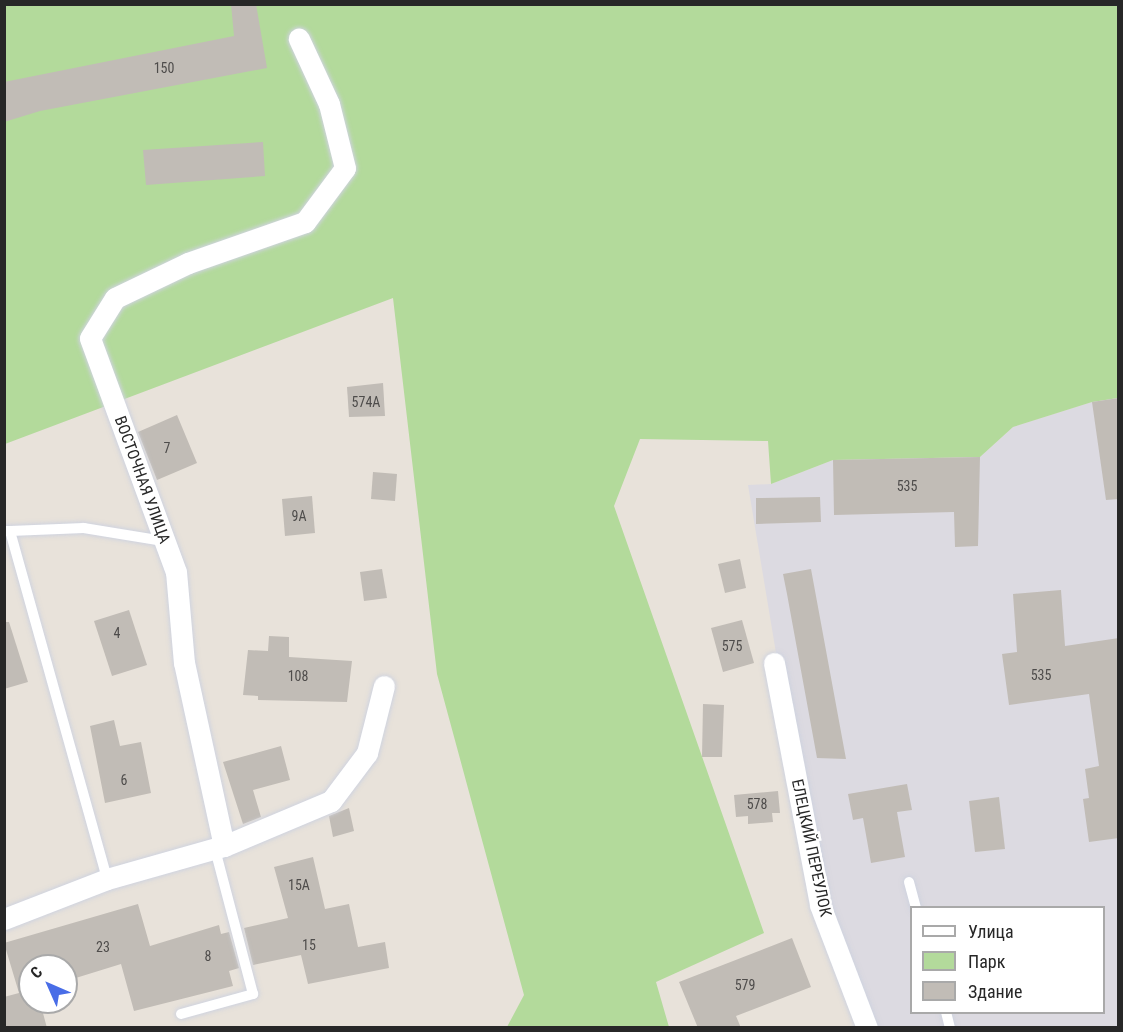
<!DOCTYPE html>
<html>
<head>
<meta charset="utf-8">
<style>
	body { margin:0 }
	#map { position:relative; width:1123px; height:1032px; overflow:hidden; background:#e8e2da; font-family:"Roboto Condensed",sans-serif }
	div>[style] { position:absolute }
	.industrial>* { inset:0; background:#dcdae1 }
	.green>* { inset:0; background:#b3da9b }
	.building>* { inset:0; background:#c1bcb6 }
	.roads { filter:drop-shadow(0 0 2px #cfd3df) drop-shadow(0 0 2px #cfd3df) }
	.lane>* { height:10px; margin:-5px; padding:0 5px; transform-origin:5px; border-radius:5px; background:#fff }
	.street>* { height:21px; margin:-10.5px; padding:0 10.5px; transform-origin:10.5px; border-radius:10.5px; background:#fff }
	span { translate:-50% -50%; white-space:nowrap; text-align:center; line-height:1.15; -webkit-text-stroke:5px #fff; paint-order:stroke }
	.number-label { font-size:14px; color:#4e4c4b }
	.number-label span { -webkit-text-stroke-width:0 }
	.street-label { font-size:16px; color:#272727 }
	.frame { position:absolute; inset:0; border:6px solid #272727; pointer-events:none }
	.legend { position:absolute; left:910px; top:906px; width:195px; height:108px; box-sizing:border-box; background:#fff; border:2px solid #a9a9a9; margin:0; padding:8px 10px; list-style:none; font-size:18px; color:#272727 }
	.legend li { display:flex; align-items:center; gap:12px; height:30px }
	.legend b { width:30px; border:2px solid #a9a9a9 }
	.north { position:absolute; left:18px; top:954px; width:60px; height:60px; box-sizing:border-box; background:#fff; border:2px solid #a9a9a9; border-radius:50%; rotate:315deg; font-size:16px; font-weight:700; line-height:24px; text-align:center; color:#272727 }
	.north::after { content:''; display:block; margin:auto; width:21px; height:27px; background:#496de7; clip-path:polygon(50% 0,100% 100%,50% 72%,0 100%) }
</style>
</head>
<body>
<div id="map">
	<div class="industrial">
		<i style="clip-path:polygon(evenodd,1118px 398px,1118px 1027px,874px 1027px,827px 902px,777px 659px,748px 485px,771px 484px,833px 460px,980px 457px,1013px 427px,1092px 402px,1118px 398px,912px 908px,1104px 908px,1104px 1012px,912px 1012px,912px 908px)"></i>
	</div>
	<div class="green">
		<i style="clip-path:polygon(5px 5px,1118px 5px,1118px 398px,1092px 402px,1013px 427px,980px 457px,833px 460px,771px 484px,768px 441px,640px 439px,614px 506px,764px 933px,656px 982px,669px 1027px,507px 1027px,524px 995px,437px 674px,393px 298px,5px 444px)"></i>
	</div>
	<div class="building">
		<i style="clip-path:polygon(231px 4px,256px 4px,267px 68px,40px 111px,4px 122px,4px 82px,234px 36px)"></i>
		<i style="clip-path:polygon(263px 142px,265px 176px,146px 185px,143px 150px)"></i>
		<i style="clip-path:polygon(383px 383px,385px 416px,349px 417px,347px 387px)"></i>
		<i style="clip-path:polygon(1119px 398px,1119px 499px,1106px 500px,1092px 402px)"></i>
		<i style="clip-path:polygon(177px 415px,197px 463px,157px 480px,138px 432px)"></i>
		<i style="clip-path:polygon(980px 457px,978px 546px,955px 547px,954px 512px,834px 515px,833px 460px)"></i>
		<i style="clip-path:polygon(373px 472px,397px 474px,395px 501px,371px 499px)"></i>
		<i style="clip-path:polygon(312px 496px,315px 533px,285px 536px,282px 499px)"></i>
		<i style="clip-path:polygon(820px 497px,821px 522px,756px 524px,756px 498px)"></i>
		<i style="clip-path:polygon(740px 559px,746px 588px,725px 593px,718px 564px)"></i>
		<i style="clip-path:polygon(382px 569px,387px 598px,364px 601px,360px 572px)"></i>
		<i style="clip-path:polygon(811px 569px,846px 759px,817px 758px,787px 594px,783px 574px)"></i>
		<i style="clip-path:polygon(1061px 590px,1065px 646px,1119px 638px,1119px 838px,1089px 842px,1083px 799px,1089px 798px,1085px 769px,1099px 766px,1089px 694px,1009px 705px,1002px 654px,1017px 652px,1013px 594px)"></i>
		<i style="clip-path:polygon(129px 610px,147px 665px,112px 676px,94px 621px)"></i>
		<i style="clip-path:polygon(742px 620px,754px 663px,723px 672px,711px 628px)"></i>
		<i style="clip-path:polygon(4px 622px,9px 622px,28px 682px,4px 689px)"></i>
		<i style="clip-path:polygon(269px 636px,289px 637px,289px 657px,352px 661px,347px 702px,258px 700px,258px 696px,243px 695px,248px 650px,268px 651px)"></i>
		<i style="clip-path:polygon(703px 704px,724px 705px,722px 757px,702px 757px)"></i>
		<i style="clip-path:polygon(114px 720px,120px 746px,141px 742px,151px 793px,105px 803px,90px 726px)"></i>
		<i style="clip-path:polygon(281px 746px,290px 780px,253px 790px,261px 817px,243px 824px,223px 762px)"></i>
		<i style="clip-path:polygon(907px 784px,912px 810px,897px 812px,905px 857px,871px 863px,863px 818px,853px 820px,848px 794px)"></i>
		<i style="clip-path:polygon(778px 791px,780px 813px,772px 813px,773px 822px,748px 824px,748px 816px,736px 817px,734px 795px)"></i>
		<i style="clip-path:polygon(999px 797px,1005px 849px,975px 852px,969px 801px)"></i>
		<i style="clip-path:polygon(349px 808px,354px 831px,333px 837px,329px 816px)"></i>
		<i style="clip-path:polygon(313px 857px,325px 909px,349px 904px,358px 947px,385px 942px,389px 968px,308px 984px,301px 955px,253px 965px,244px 928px,288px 918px,274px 867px)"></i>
		<i style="clip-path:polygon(138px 904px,150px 946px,219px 925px,221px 934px,229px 932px,239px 968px,229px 971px,233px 986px,134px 1011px,121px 964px,66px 981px,66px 966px,30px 966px,30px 1002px,40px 1002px,47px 1028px,4px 1028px,4px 997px,19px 993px,4px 943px)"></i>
		<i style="clip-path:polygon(792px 938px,811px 987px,736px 1016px,741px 1028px,698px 1028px,679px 982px)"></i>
	</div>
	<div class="roads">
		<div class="lane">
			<i style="left:4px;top:531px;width:6px"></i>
			<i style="left:10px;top:531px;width:361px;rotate:74.4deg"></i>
			<i style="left:10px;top:531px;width:74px;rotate:-2.3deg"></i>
			<i style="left:84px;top:528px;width:80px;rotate:9.3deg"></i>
			<i style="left:909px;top:882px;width:27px;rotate:75deg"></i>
			<i style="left:946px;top:1012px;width:16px;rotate:76deg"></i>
			<i style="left:181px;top:1014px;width:75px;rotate:-15.5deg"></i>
			<i style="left:253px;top:994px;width:150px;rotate:-104.7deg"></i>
		</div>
		<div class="street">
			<i style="left:774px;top:663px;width:246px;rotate:79.2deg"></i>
			<i style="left:820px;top:905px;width:132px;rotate:69.1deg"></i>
			<i style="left:224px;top:846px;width:116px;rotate:-22.8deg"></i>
			<i style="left:331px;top:801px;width:60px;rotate:-53.1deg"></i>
			<i style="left:367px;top:753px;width:69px;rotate:-75.8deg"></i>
			<i style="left:4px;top:919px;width:110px;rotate:-21.2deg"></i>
			<i style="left:107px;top:879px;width:122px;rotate:-15.8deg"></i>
			<i style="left:224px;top:846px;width:187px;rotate:-102.3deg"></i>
			<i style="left:184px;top:663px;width:91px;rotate:-95deg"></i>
			<i style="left:176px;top:572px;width:249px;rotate:-110.2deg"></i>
			<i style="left:90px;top:338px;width:47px;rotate:-58deg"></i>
			<i style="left:115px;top:298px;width:81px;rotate:-25.6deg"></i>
			<i style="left:188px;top:263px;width:124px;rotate:-19.3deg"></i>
			<i style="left:305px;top:222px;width:67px;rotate:-53.5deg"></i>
			<i style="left:345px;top:168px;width:66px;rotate:-104deg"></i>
			<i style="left:329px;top:104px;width:72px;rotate:-114.8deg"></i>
		</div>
	</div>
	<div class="number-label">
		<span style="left:164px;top:68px">150</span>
		<span style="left:366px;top:402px">574А</span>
		<span style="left:167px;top:448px">7</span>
		<span style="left:907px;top:486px">535</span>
		<span style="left:299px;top:516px">9А</span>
		<span style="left:117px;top:633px">4</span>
		<span style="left:732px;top:646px">575</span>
		<span style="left:1041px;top:675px">535</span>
		<span style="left:298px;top:676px">108</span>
		<span style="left:124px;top:780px">6</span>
		<span style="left:757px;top:804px">578</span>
		<span style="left:299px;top:885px">15А</span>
		<span style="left:309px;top:945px">15</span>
		<span style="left:103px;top:947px">23</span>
		<span style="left:208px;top:956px">8</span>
		<span style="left:745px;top:985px">579</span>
	</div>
	<div class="street-label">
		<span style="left:142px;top:480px;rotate:70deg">ВОСТОЧНАЯ УЛИЦА</span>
		<span style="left:811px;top:848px;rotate:78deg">ЕЛЕЦКИЙ ПЕРЕУЛОК</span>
	</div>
	<div class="frame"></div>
	<ul class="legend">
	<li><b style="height:8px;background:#fff"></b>Улица</li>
	<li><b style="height:16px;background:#b3da9b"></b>Парк</li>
	<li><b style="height:16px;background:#c1bcb6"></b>Здание</li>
	</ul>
	<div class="north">С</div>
</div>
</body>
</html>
